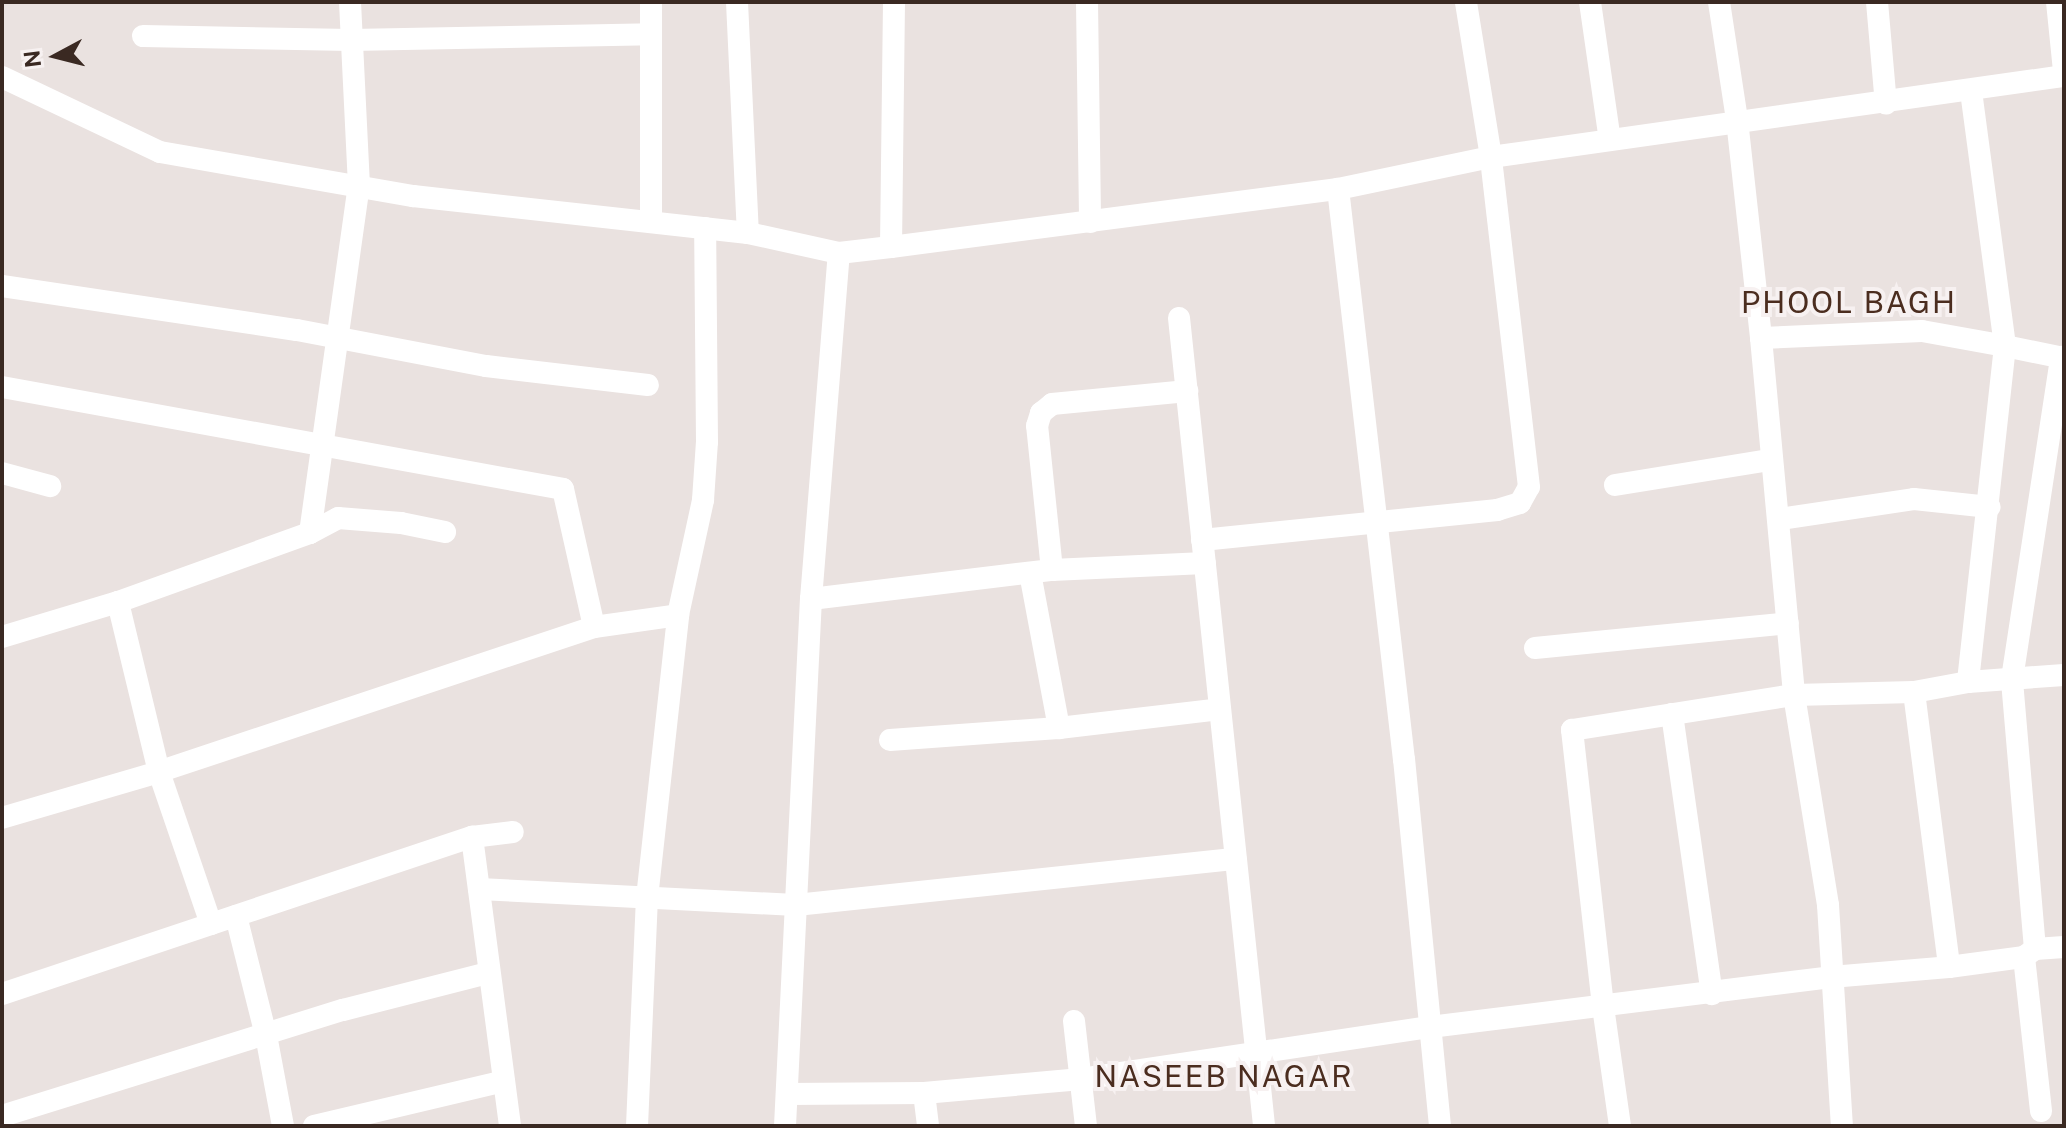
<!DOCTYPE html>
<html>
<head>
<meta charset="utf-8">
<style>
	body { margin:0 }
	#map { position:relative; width:2066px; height:1128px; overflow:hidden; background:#eae2e0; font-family:"Public Sans",sans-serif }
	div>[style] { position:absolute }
	.minor>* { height:22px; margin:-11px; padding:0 11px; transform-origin:11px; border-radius:11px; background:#fff }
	span { translate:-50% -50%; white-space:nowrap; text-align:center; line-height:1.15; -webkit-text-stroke:8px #f7f1f1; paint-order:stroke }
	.neighbourhood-label { font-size:30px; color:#4b2d1f; letter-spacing:2px }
	.frame { position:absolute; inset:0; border:4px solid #3a2922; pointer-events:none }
	.north { position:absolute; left:16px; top:16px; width:80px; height:80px; -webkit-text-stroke:6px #f7f1f1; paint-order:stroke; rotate:263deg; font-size:22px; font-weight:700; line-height:32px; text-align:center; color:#3a2922 }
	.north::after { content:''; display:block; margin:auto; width:28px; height:36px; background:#3a2922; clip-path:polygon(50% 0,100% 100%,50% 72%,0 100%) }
</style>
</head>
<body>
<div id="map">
	<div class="minor">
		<i style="left:651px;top:2px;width:219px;rotate:90deg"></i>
		<i style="left:737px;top:2px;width:231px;rotate:87.3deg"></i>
		<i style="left:1087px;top:2px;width:220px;rotate:89.2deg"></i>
		<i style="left:1590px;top:2px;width:139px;rotate:81.8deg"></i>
		<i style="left:1719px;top:2px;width:119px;rotate:81.3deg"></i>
		<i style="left:1737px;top:120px;width:219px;rotate:83.7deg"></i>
		<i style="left:1761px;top:338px;width:359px;rotate:84.7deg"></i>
		<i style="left:1794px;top:695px;width:213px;rotate:80.8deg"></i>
		<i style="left:1828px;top:905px;width:221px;rotate:86.4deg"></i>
		<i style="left:1877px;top:2px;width:102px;rotate:85deg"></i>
		<i style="left:2057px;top:2px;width:69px;rotate:84.2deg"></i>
		<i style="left:143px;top:36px;width:208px;rotate:1.1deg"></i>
		<i style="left:351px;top:40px;width:300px;rotate:-1.1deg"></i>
		<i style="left:2px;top:77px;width:175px;rotate:25.4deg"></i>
		<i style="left:160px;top:152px;width:257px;rotate:9.9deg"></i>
		<i style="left:413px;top:196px;width:337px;rotate:6.3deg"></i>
		<i style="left:748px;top:233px;width:93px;rotate:12.4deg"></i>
		<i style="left:839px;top:253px;width:52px;rotate:-6.6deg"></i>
		<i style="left:891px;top:247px;width:245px;rotate:-89.3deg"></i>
		<i style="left:1971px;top:91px;width:257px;rotate:82.4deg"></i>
		<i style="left:2005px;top:346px;width:60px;rotate:11.5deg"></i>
		<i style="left:891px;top:247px;width:451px;rotate:-7.4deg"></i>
		<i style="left:2px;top:286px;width:298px;rotate:8.5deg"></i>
		<i style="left:297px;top:330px;width:192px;rotate:10.8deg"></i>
		<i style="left:486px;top:366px;width:163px;rotate:6.7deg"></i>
		<i style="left:1179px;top:318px;width:812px;rotate:83.99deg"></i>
		<i style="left:1761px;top:338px;width:161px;rotate:-2.5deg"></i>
		<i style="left:1922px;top:331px;width:84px;rotate:10.2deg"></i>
		<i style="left:2005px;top:346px;width:338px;rotate:96.3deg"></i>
		<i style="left:2px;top:387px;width:570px;rotate:10.3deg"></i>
		<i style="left:563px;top:489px;width:141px;rotate:77.3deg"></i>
		<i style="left:594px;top:627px;width:459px;rotate:161.6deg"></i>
		<i style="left:159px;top:772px;width:164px;rotate:163.7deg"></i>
		<i style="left:2px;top:473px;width:50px;rotate:15.2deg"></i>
		<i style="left:1615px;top:485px;width:157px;rotate:-9.2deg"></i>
		<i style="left:1780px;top:519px;width:135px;rotate:-8.5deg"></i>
		<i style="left:1914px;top:499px;width:76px;rotate:6deg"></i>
		<i style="left:310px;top:533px;width:350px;rotate:-82deg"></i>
		<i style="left:359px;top:186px;width:184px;rotate:-92.8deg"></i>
		<i style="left:1202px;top:540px;width:297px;rotate:-5.8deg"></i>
		<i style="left:1497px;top:510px;width:24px;rotate:-17deg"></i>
		<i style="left:1520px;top:503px;width:18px;rotate:-61deg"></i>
		<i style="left:1529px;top:487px;width:332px;rotate:-96.6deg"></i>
		<i style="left:1491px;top:157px;width:157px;rotate:-99.2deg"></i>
		<i style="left:1052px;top:570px;width:145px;rotate:-95.9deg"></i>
		<i style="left:1037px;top:426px;width:14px;rotate:-73deg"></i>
		<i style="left:1041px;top:413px;width:14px;rotate:-39deg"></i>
		<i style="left:1052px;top:404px;width:136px;rotate:-5.5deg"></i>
		<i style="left:1030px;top:573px;width:158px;rotate:79.4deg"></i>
		<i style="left:1059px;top:728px;width:162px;rotate:-6.7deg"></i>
		<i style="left:811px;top:599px;width:243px;rotate:-6.9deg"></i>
		<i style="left:1052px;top:570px;width:153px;rotate:-2.6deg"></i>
		<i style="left:594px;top:627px;width:85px;rotate:-8.1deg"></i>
		<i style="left:2px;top:637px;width:121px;rotate:-16.8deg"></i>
		<i style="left:1535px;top:648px;width:254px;rotate:-5.6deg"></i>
		<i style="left:1914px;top:692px;width:277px;rotate:82.7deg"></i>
		<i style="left:1672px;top:714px;width:283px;rotate:81.9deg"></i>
		<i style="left:890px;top:740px;width:169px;rotate:-4.1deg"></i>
		<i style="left:472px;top:837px;width:41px;rotate:-7deg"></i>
		<i style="left:479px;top:889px;width:317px;rotate:2.9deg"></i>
		<i style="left:796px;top:905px;width:442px;rotate:-6deg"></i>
		<i style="left:236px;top:916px;width:123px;rotate:75.9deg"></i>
		<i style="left:266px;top:1035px;width:93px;rotate:79.4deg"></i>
		<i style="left:211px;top:924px;width:161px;rotate:-108.9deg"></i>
		<i style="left:159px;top:772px;width:175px;rotate:-103.6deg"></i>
		<i style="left:118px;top:602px;width:204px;rotate:-19.8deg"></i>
		<i style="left:310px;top:533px;width:32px;rotate:-28deg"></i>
		<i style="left:338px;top:518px;width:63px;rotate:4.5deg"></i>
		<i style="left:401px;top:523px;width:45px;rotate:11.6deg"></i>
		<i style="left:2035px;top:949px;width:271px;rotate:-94.9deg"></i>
		<i style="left:2012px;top:679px;width:326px;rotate:-81.3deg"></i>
		<i style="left:2024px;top:957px;width:155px;rotate:83.7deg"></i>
		<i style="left:2px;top:994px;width:496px;rotate:-18.5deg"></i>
		<i style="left:472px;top:837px;width:291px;rotate:82.5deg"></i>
		<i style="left:1074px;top:1021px;width:106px;rotate:83.5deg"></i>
		<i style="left:924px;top:1093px;width:33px;rotate:83deg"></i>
		<i style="left:788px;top:1094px;width:136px;rotate:-0.4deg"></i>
		<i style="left:924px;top:1093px;width:158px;rotate:-5.1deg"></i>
		<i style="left:1081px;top:1079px;width:353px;rotate:-8.5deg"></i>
		<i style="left:1430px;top:1027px;width:404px;rotate:-7.1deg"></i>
		<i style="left:1831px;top:977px;width:118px;rotate:-4.8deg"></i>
		<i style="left:1949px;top:967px;width:76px;rotate:-7.6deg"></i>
		<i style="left:2024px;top:957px;width:14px;rotate:-36deg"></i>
		<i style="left:2035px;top:949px;width:29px;rotate:-4deg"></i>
		<i style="left:2px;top:1116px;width:357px;rotate:-17.3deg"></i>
		<i style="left:343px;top:1010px;width:150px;rotate:-14.3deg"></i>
		<i style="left:314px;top:1126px;width:195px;rotate:-13.3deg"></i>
		<i style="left:637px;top:1126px;width:228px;rotate:-87.5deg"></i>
		<i style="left:647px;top:898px;width:285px;rotate:-83.7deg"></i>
		<i style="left:678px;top:615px;width:118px;rotate:-77.7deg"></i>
		<i style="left:703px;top:500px;width:58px;rotate:-86.1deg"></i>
		<i style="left:707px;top:442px;width:214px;rotate:-90.5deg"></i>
		<i style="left:785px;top:1126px;width:528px;rotate:-87.18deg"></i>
		<i style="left:811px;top:599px;width:347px;rotate:-85.4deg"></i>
		<i style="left:1440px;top:1126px;width:368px;rotate:-95.6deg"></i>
		<i style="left:1404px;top:760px;width:575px;rotate:-96.59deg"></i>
		<i style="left:1338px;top:189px;width:156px;rotate:-11.8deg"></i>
		<i style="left:1491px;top:157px;width:579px;rotate:-8.05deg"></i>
		<i style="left:1620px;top:1126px;width:121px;rotate:-98.1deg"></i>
		<i style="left:1603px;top:1006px;width:278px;rotate:-96.4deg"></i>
		<i style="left:1572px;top:730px;width:225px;rotate:-9deg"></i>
		<i style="left:1794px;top:695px;width:120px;rotate:-1.4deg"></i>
		<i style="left:1914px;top:692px;width:55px;rotate:-10.5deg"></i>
		<i style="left:1968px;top:682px;width:96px;rotate:-4.2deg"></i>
	</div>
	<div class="neighbourhood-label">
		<span style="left:1849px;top:302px">PHOOL BAGH</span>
		<span style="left:1224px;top:1076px">NASEEB NAGAR</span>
	</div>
	<div class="frame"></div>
	<div class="north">N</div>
</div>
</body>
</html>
